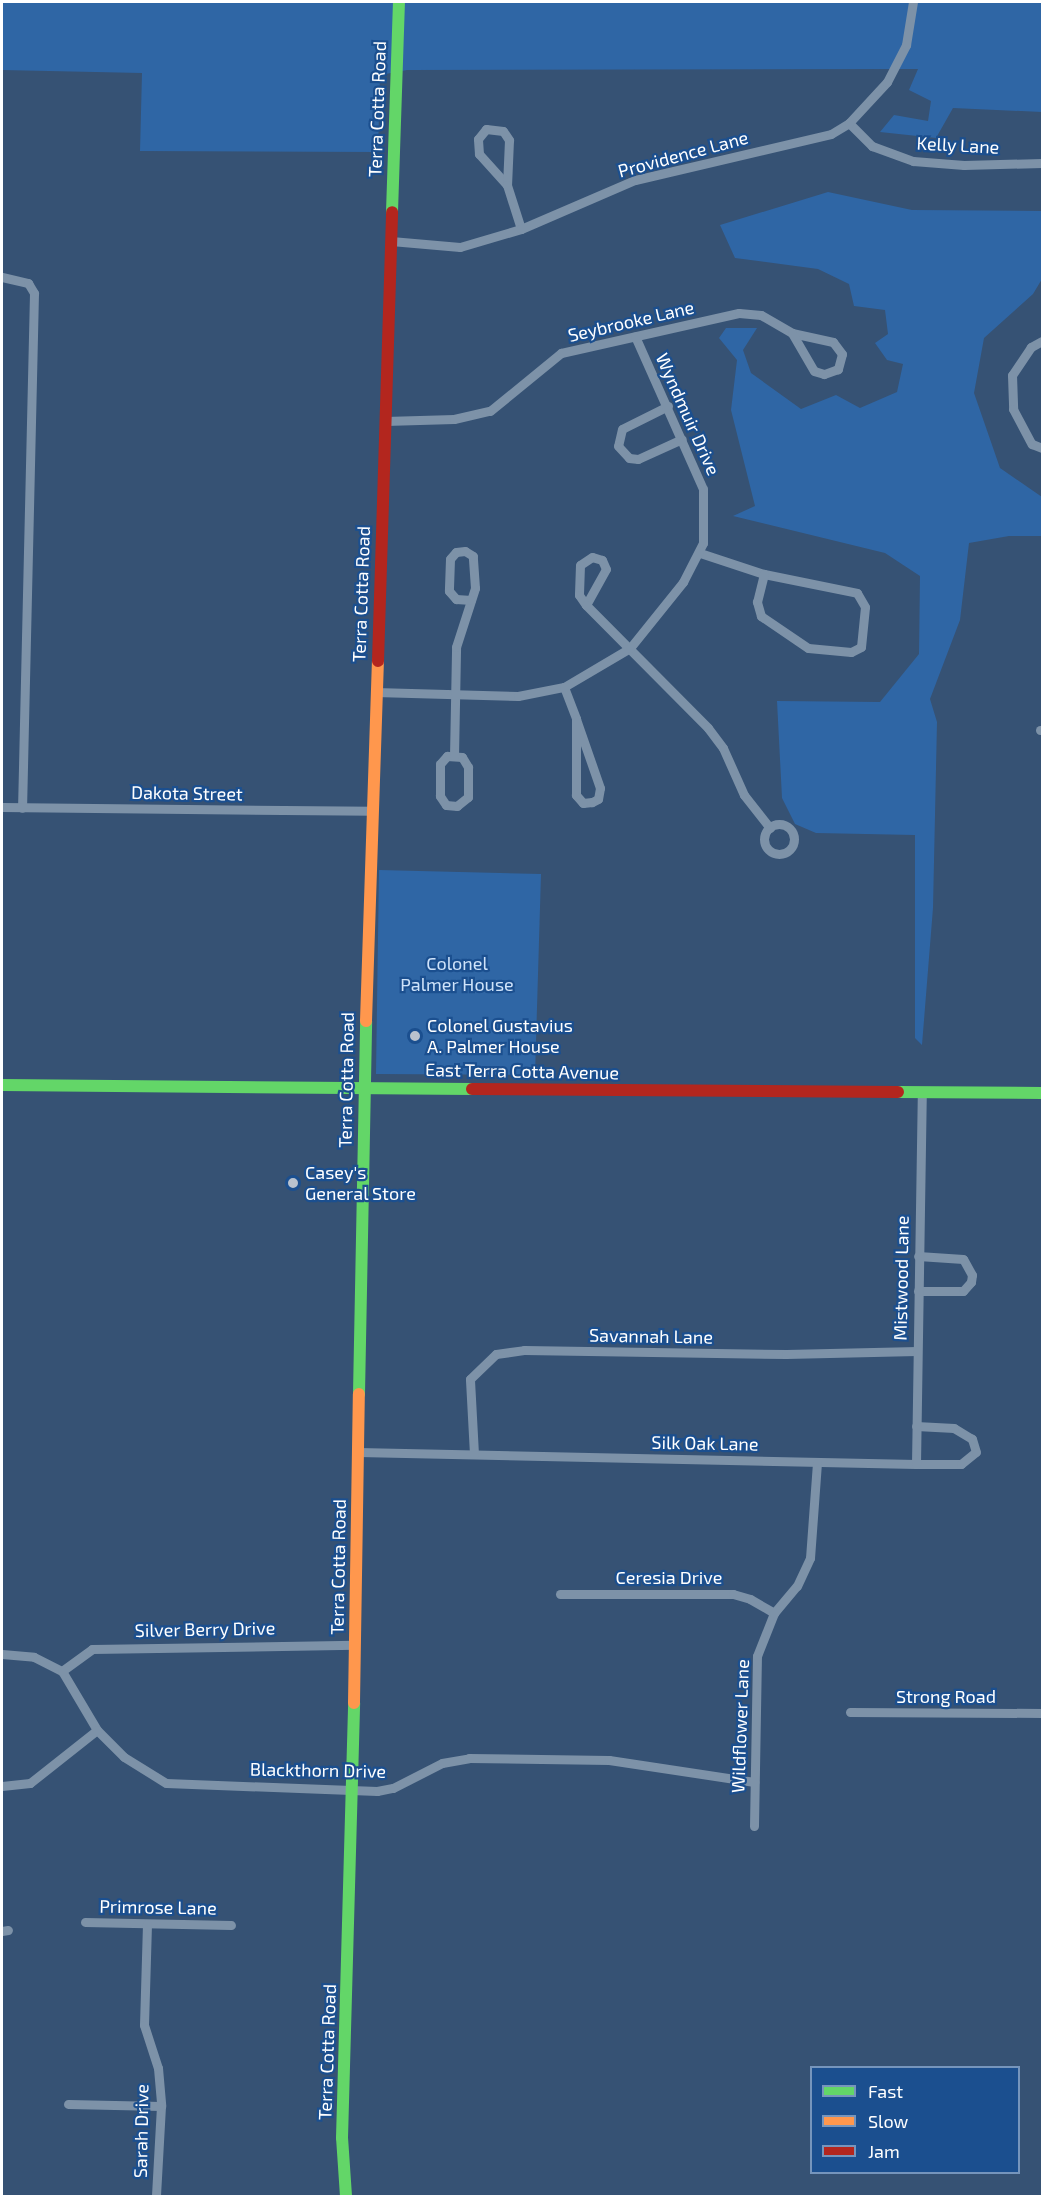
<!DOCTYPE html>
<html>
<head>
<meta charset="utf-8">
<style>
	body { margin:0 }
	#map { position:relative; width:1044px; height:2198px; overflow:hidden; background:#365274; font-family:"Exo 2",sans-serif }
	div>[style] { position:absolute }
	.green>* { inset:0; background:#2f66a5 }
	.street>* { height:9px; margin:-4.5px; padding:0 4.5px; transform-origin:4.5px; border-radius:4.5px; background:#7d92a8 }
	.street>.ring { margin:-4.5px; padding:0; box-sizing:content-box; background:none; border:9px solid #7d92a8; border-radius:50% }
	.fast>* { height:12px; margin:-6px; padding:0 6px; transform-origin:6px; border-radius:6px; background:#63d668 }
	.slow>* { height:12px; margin:-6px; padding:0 6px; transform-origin:6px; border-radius:6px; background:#ff974d }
	.jam>* { height:12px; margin:-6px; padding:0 6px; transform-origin:6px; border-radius:6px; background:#b3261e }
	.dots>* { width:16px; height:16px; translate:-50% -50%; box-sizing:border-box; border:3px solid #1b4f8f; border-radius:50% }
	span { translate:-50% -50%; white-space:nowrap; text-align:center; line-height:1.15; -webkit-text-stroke:4.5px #1b4f8f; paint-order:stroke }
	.street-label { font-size:18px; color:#fff }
	.park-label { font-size:18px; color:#cfe3fa }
	.poi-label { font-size:18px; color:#fff }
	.left { translate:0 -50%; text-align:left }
	.frame { position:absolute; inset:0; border:3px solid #fff; pointer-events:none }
	.legend { position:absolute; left:810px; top:2066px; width:210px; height:108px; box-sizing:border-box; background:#1b4f8f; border:2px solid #7695bc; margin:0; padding:8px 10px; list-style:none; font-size:18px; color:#fff }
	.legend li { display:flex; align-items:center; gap:12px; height:30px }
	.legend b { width:30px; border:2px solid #7695bc }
</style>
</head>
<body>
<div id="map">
	<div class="green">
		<i style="clip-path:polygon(2px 2px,1042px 2px,1042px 112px,953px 108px,936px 138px,880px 132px,894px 115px,928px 121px,931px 101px,909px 90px,918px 69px,407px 70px,380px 75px,378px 152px,140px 151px,142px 73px,2px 70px)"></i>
		<i style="clip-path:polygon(828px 192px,912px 210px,1042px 211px,1042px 279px,1033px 294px,984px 338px,974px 393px,1000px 468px,1042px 497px,1042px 536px,1009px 536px,969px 543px,960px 620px,930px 699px,937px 722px,933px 908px,922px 1045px,915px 1038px,915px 835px,816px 833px,795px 824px,782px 798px,777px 701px,880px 702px,919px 654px,920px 576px,885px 553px,733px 516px,755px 506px,731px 410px,737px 360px,719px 338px,726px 328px,757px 328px,743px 350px,751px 373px,801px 409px,836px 395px,860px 408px,897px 392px,903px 364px,887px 360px,875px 343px,888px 334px,885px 310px,854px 306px,849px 284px,818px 269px,735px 258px,720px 225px)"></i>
		<i style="clip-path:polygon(379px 870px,541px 874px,535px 1075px,376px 1074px)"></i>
	</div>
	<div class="street">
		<i style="left:849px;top:123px;width:33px;rotate:45deg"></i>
		<i style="left:872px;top:146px;width:44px;rotate:20.1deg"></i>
		<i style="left:913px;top:161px;width:51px;rotate:4.5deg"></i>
		<i style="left:964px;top:165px;width:78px;rotate:-1.5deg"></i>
		<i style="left:507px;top:185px;width:42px;rotate:-132.1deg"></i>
		<i style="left:479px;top:154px;width:15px;rotate:-94deg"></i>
		<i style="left:478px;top:139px;width:13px;rotate:-51deg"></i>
		<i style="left:486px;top:129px;width:17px;rotate:7deg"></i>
		<i style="left:503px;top:131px;width:11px;rotate:56deg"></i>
		<i style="left:509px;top:140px;width:45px;rotate:92.5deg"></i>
		<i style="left:507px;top:185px;width:46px;rotate:72.3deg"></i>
		<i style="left:391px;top:241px;width:69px;rotate:5deg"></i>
		<i style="left:460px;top:247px;width:64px;rotate:-16.4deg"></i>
		<i style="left:521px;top:229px;width:124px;rotate:-23.3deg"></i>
		<i style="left:635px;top:180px;width:201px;rotate:-13.2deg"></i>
		<i style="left:831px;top:134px;width:21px;rotate:-31deg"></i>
		<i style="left:849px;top:123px;width:56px;rotate:-47.2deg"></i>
		<i style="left:887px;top:82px;width:42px;rotate:-62.8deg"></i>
		<i style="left:906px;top:45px;width:44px;rotate:-80.8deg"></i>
		<i style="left:2px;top:277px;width:27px;rotate:13deg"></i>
		<i style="left:28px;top:283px;width:12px;rotate:59deg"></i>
		<i style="left:34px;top:293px;width:515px;rotate:91.33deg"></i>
		<i style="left:1042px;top:341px;width:13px;rotate:151deg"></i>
		<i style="left:1031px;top:347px;width:34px;rotate:124deg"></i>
		<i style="left:1012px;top:375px;width:34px;rotate:88deg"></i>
		<i style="left:1013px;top:409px;width:40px;rotate:62deg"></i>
		<i style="left:1032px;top:444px;width:11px;rotate:22deg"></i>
		<i style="left:668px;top:406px;width:51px;rotate:153.4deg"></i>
		<i style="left:622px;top:429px;width:17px;rotate:103deg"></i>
		<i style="left:618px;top:446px;width:16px;rotate:47deg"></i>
		<i style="left:629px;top:458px;width:9px;rotate:6deg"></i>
		<i style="left:638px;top:459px;width:48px;rotate:-24.4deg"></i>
		<i style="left:385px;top:421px;width:69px;rotate:-1.7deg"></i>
		<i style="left:454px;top:419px;width:37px;rotate:-13deg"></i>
		<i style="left:490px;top:411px;width:92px;rotate:-39.2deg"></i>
		<i style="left:561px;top:353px;width:182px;rotate:-12.7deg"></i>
		<i style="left:739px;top:313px;width:22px;rotate:5deg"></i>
		<i style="left:761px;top:315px;width:36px;rotate:30deg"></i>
		<i style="left:792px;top:333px;width:42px;rotate:12.4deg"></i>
		<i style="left:833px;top:342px;width:15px;rotate:53deg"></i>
		<i style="left:842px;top:354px;width:16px;rotate:105deg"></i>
		<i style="left:838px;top:369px;width:15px;rotate:160deg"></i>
		<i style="left:824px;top:374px;width:10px;rotate:-163deg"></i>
		<i style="left:814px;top:371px;width:44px;rotate:-120.1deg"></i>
		<i style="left:700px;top:553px;width:67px;rotate:18.2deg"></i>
		<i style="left:764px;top:574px;width:95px;rotate:11.5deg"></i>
		<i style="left:857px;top:593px;width:16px;rotate:60deg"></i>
		<i style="left:865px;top:607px;width:40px;rotate:95.7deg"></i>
		<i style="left:861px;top:647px;width:11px;rotate:153deg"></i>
		<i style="left:851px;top:652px;width:43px;rotate:-174.7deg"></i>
		<i style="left:808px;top:648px;width:57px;rotate:-145.8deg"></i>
		<i style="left:761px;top:616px;width:15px;rotate:-106deg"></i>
		<i style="left:757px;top:602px;width:29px;rotate:-76deg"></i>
		<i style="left:586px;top:605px;width:41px;rotate:-60.9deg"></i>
		<i style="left:606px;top:569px;width:10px;rotate:-114deg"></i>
		<i style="left:602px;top:560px;width:10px;rotate:-163deg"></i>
		<i style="left:592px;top:557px;width:14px;rotate:146deg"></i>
		<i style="left:580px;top:565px;width:30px;rotate:92deg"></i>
		<i style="left:579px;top:595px;width:12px;rotate:55deg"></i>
		<i style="left:586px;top:605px;width:173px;rotate:45.2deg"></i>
		<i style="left:708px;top:728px;width:25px;rotate:53deg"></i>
		<i style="left:723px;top:748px;width:51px;rotate:65.9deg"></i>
		<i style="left:744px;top:795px;width:42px;rotate:51.8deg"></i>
		<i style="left:564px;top:687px;width:34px;rotate:69deg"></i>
		<i style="left:576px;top:719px;width:73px;rotate:70.8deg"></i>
		<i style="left:600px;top:788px;width:11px;rotate:100deg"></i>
		<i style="left:598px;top:799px;width:7px;rotate:153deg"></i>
		<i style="left:592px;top:802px;width:9px;rotate:174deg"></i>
		<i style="left:583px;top:803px;width:11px;rotate:-131deg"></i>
		<i style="left:576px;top:795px;width:76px;rotate:-90deg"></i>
		<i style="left:375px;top:692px;width:143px;rotate:1.6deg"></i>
		<i style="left:518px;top:696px;width:47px;rotate:-11.1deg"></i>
		<i style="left:564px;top:687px;width:77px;rotate:-30.6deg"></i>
		<i style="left:630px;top:648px;width:85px;rotate:-51.2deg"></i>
		<i style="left:683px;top:582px;width:44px;rotate:-62.9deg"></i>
		<i style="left:703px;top:543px;width:54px;rotate:-90deg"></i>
		<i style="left:703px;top:489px;width:167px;rotate:-114deg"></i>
		<i style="left:1040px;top:730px;width:2px"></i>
		<i style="left:447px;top:756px;width:15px;rotate:4deg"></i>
		<i style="left:462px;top:757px;width:12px;rotate:59deg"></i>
		<i style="left:468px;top:767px;width:30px;rotate:90deg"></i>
		<i style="left:468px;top:797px;width:14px;rotate:141deg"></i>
		<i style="left:457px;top:806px;width:11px;rotate:-175deg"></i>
		<i style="left:446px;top:805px;width:11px;rotate:-124deg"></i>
		<i style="left:440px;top:796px;width:32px;rotate:-90deg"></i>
		<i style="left:440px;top:764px;width:11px;rotate:-49deg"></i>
		<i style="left:454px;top:756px;width:109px;rotate:-88.9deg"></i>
		<i style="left:456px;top:647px;width:62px;rotate:-72.1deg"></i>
		<i style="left:475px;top:588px;width:32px;rotate:-94deg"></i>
		<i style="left:473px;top:556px;width:9px;rotate:-148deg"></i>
		<i style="left:465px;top:551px;width:9px;rotate:174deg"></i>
		<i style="left:456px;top:552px;width:9px;rotate:131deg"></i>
		<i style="left:450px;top:559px;width:32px;rotate:92deg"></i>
		<i style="left:449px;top:591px;width:11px;rotate:49deg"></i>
		<i style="left:456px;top:599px;width:15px;rotate:4deg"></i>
		<i style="left:2px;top:807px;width:370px;rotate:0.6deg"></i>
		<i class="ring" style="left:764px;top:824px;width:21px;height:21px"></i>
		<i style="left:918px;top:1291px;width:45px"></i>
		<i style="left:963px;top:1291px;width:12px;rotate:-48deg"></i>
		<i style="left:971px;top:1282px;width:7px;rotate:-82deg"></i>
		<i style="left:972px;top:1275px;width:18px;rotate:-119deg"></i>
		<i style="left:963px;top:1259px;width:45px;rotate:-176.2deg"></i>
		<i style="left:358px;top:1452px;width:558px;rotate:1.23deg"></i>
		<i style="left:916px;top:1464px;width:45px"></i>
		<i style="left:961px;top:1464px;width:19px;rotate:-39deg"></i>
		<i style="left:976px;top:1452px;width:14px;rotate:-107deg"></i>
		<i style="left:972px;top:1439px;width:21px;rotate:-149deg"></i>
		<i style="left:954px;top:1428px;width:38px;rotate:-177deg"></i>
		<i style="left:474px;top:1454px;width:75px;rotate:-93.1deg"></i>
		<i style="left:470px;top:1379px;width:36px;rotate:-44deg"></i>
		<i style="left:496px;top:1354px;width:28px;rotate:-8deg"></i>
		<i style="left:524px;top:1350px;width:262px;rotate:0.9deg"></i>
		<i style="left:786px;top:1354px;width:131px;rotate:-1.3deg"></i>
		<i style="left:916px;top:1464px;width:372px;rotate:-89.1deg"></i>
		<i style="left:560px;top:1594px;width:173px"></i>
		<i style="left:733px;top:1594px;width:18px;rotate:16deg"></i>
		<i style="left:750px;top:1599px;width:28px;rotate:30deg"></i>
		<i style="left:2px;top:1654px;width:32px;rotate:5deg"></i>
		<i style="left:34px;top:1657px;width:31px;rotate:27deg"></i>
		<i style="left:62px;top:1671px;width:69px;rotate:59.3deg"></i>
		<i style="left:97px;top:1730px;width:38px;rotate:45deg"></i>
		<i style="left:124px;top:1757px;width:49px;rotate:31.8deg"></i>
		<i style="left:166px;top:1783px;width:211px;rotate:2.2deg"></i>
		<i style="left:377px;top:1791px;width:16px;rotate:-11deg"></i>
		<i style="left:393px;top:1788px;width:55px;rotate:-27deg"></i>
		<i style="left:442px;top:1763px;width:27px;rotate:-10deg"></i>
		<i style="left:469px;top:1758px;width:140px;rotate:0.8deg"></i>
		<i style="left:609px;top:1760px;width:147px;rotate:8.6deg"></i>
		<i style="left:62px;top:1671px;width:37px;rotate:-36deg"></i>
		<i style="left:92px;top:1649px;width:263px;rotate:-0.9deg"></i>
		<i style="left:850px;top:1712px;width:192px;rotate:0.3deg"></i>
		<i style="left:2px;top:1786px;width:28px;rotate:-6deg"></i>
		<i style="left:30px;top:1783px;width:85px;rotate:-38.3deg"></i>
		<i style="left:754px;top:1826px;width:170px;rotate:-89deg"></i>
		<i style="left:757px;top:1656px;width:46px;rotate:-68.4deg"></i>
		<i style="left:774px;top:1613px;width:35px;rotate:-50deg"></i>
		<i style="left:797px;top:1586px;width:31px;rotate:-65deg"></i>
		<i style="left:810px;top:1558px;width:95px;rotate:-85.8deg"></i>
		<i style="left:85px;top:1922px;width:146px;rotate:1.2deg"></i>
		<i style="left:147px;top:1924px;width:101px;rotate:91.7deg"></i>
		<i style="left:144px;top:2025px;width:45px;rotate:72deg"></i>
		<i style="left:158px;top:2068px;width:38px;rotate:85deg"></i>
		<i style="left:161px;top:2106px;width:90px;rotate:93.2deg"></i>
		<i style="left:2px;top:1931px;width:6px;rotate:-9deg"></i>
		<i style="left:68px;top:2104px;width:93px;rotate:1.2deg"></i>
	</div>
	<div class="fast">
		<i style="left:392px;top:212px;width:210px;rotate:-88.1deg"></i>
		<i style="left:2px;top:1085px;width:470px;rotate:0.5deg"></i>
		<i style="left:898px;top:1092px;width:144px;rotate:0.4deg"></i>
		<i style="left:359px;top:1394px;width:373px;rotate:-88.9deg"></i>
		<i style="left:346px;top:2196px;width:58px;rotate:-93.9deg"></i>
		<i style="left:342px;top:2138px;width:435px;rotate:-88.4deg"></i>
	</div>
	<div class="slow">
		<i style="left:366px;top:1021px;width:360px;rotate:-88.1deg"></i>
		<i style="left:354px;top:1703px;width:309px;rotate:-89.1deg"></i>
	</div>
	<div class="jam">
		<i style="left:378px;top:661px;width:449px;rotate:-88.2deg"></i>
		<i style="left:472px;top:1089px;width:426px;rotate:0.4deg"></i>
	</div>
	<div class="dots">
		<i style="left:415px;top:1036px;background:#b9c2ce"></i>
		<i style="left:293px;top:1183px;background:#b9c2ce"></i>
	</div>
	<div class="street-label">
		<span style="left:377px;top:109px;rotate:-88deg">Terra Cotta Road</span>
		<span style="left:958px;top:145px;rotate:3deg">Kelly Lane</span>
		<span style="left:683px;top:154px;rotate:-15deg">Providence Lane</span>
		<span style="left:631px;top:321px;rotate:-13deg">Seybrooke Lane</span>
		<span style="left:688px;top:414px;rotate:66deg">Wyndmuir Drive</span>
		<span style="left:361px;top:594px;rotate:-88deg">Terra Cotta Road</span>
		<span style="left:187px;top:793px;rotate:1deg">Dakota Street</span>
		<span style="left:522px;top:1071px;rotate:1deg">East Terra Cotta Avenue</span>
		<span style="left:346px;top:1080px;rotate:-89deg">Terra Cotta Road</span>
		<span style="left:901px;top:1278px;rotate:-89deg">Mistwood Lane</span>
		<span style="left:651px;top:1336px;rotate:1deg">Savannah Lane</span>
		<span style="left:705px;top:1443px;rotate:1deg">Silk Oak Lane</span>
		<span style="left:338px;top:1567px;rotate:-89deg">Terra Cotta Road</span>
		<span style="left:669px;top:1577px">Ceresia Drive</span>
		<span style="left:205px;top:1629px;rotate:-1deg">Silver Berry Drive</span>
		<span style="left:946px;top:1696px">Strong Road</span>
		<span style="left:740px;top:1726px;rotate:-88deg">Wildflower Lane</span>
		<span style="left:318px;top:1770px;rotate:1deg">Blackthorn Drive</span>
		<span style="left:158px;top:1907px;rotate:1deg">Primrose Lane</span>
		<span style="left:327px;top:2052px;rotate:-88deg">Terra Cotta Road</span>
		<span style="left:141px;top:2131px;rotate:-89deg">Sarah Drive</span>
	</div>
	<div class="park-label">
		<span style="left:457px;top:974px">Colonel<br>Palmer House</span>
	</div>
	<div class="poi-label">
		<span class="left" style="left:427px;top:1036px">Colonel Gustavius<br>A. Palmer House</span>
		<span class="left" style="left:305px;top:1183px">Casey's<br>General Store</span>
	</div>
	<div class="frame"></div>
	<ul class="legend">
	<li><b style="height:8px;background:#63d668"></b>Fast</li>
	<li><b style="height:8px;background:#ff974d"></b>Slow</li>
	<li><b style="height:8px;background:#b3261e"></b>Jam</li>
	</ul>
</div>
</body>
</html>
